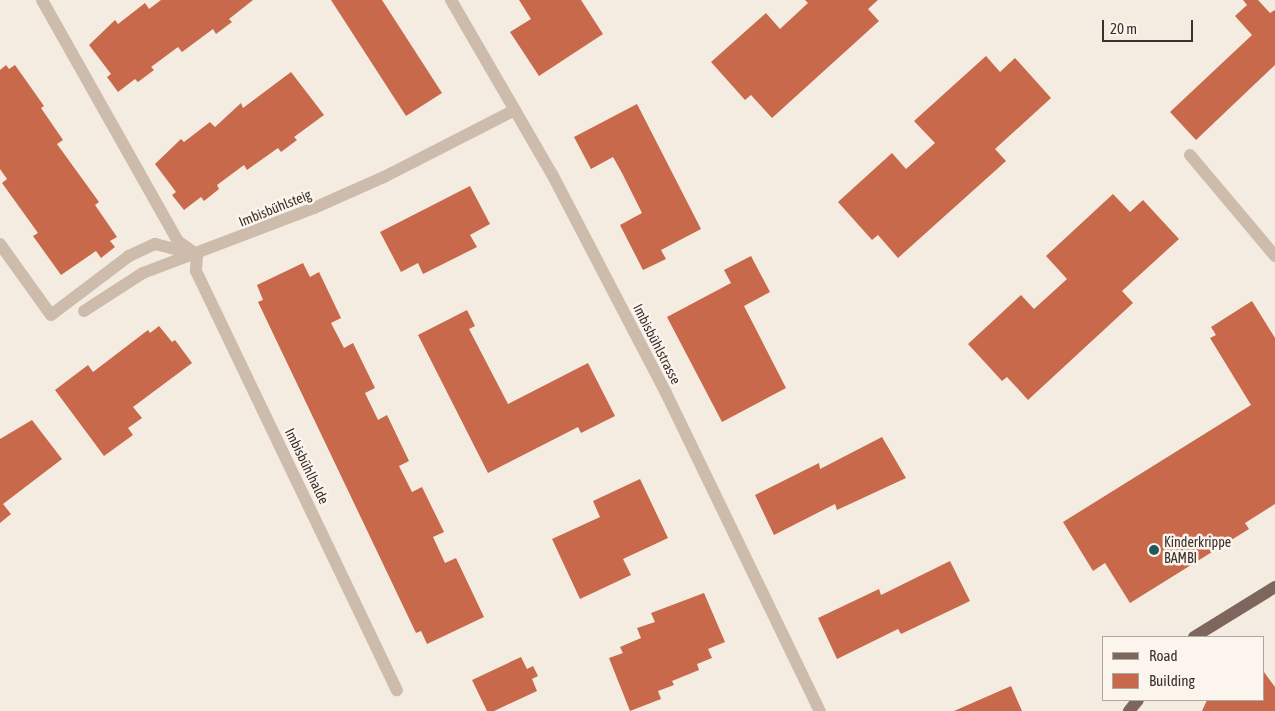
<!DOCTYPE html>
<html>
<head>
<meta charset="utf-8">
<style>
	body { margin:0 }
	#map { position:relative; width:1275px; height:711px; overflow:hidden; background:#f4ebe1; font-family:"Asap Condensed",sans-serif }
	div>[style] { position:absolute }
	.building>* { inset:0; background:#c8694b }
	.minor>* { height:12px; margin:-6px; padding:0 6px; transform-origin:6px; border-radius:6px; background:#cdbbac }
	.major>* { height:12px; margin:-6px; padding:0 6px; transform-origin:6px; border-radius:6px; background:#7d675c }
	.dots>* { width:14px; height:14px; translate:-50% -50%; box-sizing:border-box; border:2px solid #fbf5ee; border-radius:50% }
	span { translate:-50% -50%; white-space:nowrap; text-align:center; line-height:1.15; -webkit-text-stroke:5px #fbf5ee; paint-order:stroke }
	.street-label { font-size:14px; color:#3b302b }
	.poi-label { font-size:14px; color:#3b302b }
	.left { translate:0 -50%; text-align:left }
	.legend { position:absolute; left:1102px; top:636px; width:162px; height:65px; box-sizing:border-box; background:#fbf5ee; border:1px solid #aea6a0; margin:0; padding:6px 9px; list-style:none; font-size:15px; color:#3b302b }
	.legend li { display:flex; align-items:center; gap:10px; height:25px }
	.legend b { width:25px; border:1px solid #aea6a0 }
	.scale { position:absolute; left:1102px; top:20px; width:91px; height:22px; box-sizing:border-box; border:2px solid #3b302b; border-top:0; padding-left:6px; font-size:15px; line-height:18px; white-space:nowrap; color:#3b302b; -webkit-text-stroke:4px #fbf5ee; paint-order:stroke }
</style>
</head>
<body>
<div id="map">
	<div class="building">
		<i style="clip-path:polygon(161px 0,253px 0,229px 19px,232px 22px,216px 34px,213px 29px,182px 52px,178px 47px,151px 67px,154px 70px,138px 82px,135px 79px,118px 92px,107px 77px,111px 74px,89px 45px,115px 20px,118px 24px,145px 3px,149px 9px)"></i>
		<i style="clip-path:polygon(331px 0,382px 0,442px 93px,406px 116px)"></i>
		<i style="clip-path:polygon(519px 0,581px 0,603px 34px,539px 76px,510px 32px,531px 19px)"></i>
		<i style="clip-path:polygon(805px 0,878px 0,868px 9px,879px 21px,772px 118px,751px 95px,745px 100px,711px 62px,766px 13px,780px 29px,808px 3px)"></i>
		<i style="clip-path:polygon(1243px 0,1258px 0,1270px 13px,1275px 10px,1275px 65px,1196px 140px,1170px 112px,1252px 35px,1235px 16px,1247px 5px)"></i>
		<i style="clip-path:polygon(986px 56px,1000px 72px,1015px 58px,1051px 98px,995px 149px,1006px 161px,898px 258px,878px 235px,872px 240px,838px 202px,892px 153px,906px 169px,935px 143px,914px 121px)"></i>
		<i style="clip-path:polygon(6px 65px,9px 69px,15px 65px,44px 106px,41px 108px,63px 140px,57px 144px,99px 202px,95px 205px,117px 237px,110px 241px,115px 247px,101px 258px,96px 251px,61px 275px,33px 236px,38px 233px,2px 183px,7px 179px,0 169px,0 70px)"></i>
		<i style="clip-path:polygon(291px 72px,324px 115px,294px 137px,297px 140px,281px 152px,278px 148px,247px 170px,244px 165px,217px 185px,219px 189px,204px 201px,201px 197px,184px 210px,172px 195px,176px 192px,155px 164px,181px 139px,184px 142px,210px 122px,215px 127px,241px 103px,243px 108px)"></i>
		<i style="clip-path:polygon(637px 104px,701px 229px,661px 250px,666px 259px,643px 270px,620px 225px,642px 213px,622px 173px,613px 157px,591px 169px,574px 137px)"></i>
		<i style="clip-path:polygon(470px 186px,490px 224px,470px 235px,477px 247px,423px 274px,418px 263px,401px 272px,380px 232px)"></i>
		<i style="clip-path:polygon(1113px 194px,1130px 212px,1143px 200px,1179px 239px,1122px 291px,1133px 303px,1028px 400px,1007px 377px,1002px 381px,968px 344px,1021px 295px,1034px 309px,1067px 279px,1046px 256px)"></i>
		<i style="clip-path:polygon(751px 256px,770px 292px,744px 306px,786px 388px,722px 422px,667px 317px,731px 283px,724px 270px)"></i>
		<i style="clip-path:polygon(303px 263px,310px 277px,319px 272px,341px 318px,331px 323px,344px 348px,353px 343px,375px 388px,365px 393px,378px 420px,387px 415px,409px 461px,399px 466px,412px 492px,422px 487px,444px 532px,433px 537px,445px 563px,456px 558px,484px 617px,427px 644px,421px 631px,416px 633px,258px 302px,263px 300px,257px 285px)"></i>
		<i style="clip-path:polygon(1252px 301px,1275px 338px,1275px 504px,1245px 523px,1249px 529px,1130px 603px,1105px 563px,1093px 571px,1063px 522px,1251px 405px,1210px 338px,1216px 335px,1211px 327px)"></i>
		<i style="clip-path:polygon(467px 310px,475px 326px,469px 329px,508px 404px,588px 363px,615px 416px,581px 433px,578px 427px,488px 473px,418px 335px)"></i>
		<i style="clip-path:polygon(159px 326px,172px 342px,175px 340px,192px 363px,133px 407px,142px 418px,128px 428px,133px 435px,104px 456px,55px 390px,88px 365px,93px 372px,148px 330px,150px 333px)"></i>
		<i style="clip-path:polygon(32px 420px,62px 459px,3px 504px,11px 514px,0 523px,0 439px)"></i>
		<i style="clip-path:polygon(882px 437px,906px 478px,837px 510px,835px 504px,774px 535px,755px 495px,819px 463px,820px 469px)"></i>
		<i style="clip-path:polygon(640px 479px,668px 538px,623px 559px,631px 575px,580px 599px,552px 539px,600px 517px,593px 501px)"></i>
		<i style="clip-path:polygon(950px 561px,970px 601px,901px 634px,898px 629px,837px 659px,818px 618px,879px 589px,881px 595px)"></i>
		<i style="clip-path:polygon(704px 593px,725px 642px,708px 649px,712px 658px,697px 664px,699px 670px,672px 681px,674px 685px,658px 691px,661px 699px,630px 711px,609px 658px,623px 653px,620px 647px,641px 638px,637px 628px,655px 622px,651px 613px)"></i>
		<i style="clip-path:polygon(521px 657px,527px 669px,533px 666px,538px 676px,532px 679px,537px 691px,494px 711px,487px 711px,472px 680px)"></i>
		<i style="clip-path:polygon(1264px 672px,1275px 687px,1275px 711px,1202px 711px,1207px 700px,1264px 700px)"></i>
		<i style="clip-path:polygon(1011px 686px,1022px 711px,954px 711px)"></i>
	</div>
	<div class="minor">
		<i style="left:42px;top:0;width:277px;rotate:60.6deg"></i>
		<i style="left:178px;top:241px;width:24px;rotate:36deg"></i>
		<i style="left:451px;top:0;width:201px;rotate:59.9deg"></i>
		<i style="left:552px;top:174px;width:247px;rotate:62.5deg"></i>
		<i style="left:666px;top:393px;width:353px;rotate:64.2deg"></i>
		<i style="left:1190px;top:155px;width:132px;rotate:49.9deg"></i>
		<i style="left:0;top:244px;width:87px;rotate:54.3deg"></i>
		<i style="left:51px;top:315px;width:98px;rotate:-37.1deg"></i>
		<i style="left:129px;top:256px;width:29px;rotate:-25deg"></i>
		<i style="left:155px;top:244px;width:34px;rotate:14deg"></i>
		<i style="left:197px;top:255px;width:16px;rotate:94deg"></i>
		<i style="left:196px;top:271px;width:465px;rotate:64.4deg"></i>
		<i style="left:84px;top:311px;width:70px;rotate:-32.8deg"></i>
		<i style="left:143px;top:273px;width:183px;rotate:-20.8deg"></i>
		<i style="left:314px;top:208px;width:77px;rotate:-23.9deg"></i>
		<i style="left:384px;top:177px;width:147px;rotate:-27.1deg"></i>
	</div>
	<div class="major">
		<i style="left:1194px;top:637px;width:95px;rotate:-31.7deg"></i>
		<i style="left:1129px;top:711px;width:14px;rotate:-51deg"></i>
	</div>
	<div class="dots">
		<i style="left:1154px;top:550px;background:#1f5a5e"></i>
	</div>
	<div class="street-label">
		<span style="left:275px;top:208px;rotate:-22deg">Imbisbühlsteig</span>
		<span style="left:657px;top:344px;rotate:63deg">Imbisbühlstrasse</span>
		<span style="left:307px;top:466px;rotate:64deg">Imbisbühlhalde</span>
	</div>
	<div class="poi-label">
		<span class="left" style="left:1164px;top:550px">Kinderkrippe<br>BAMBI</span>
	</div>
	<ul class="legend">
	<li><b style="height:6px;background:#7d675c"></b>Road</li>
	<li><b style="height:14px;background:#c8694b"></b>Building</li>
	</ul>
	<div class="scale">20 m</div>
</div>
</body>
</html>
